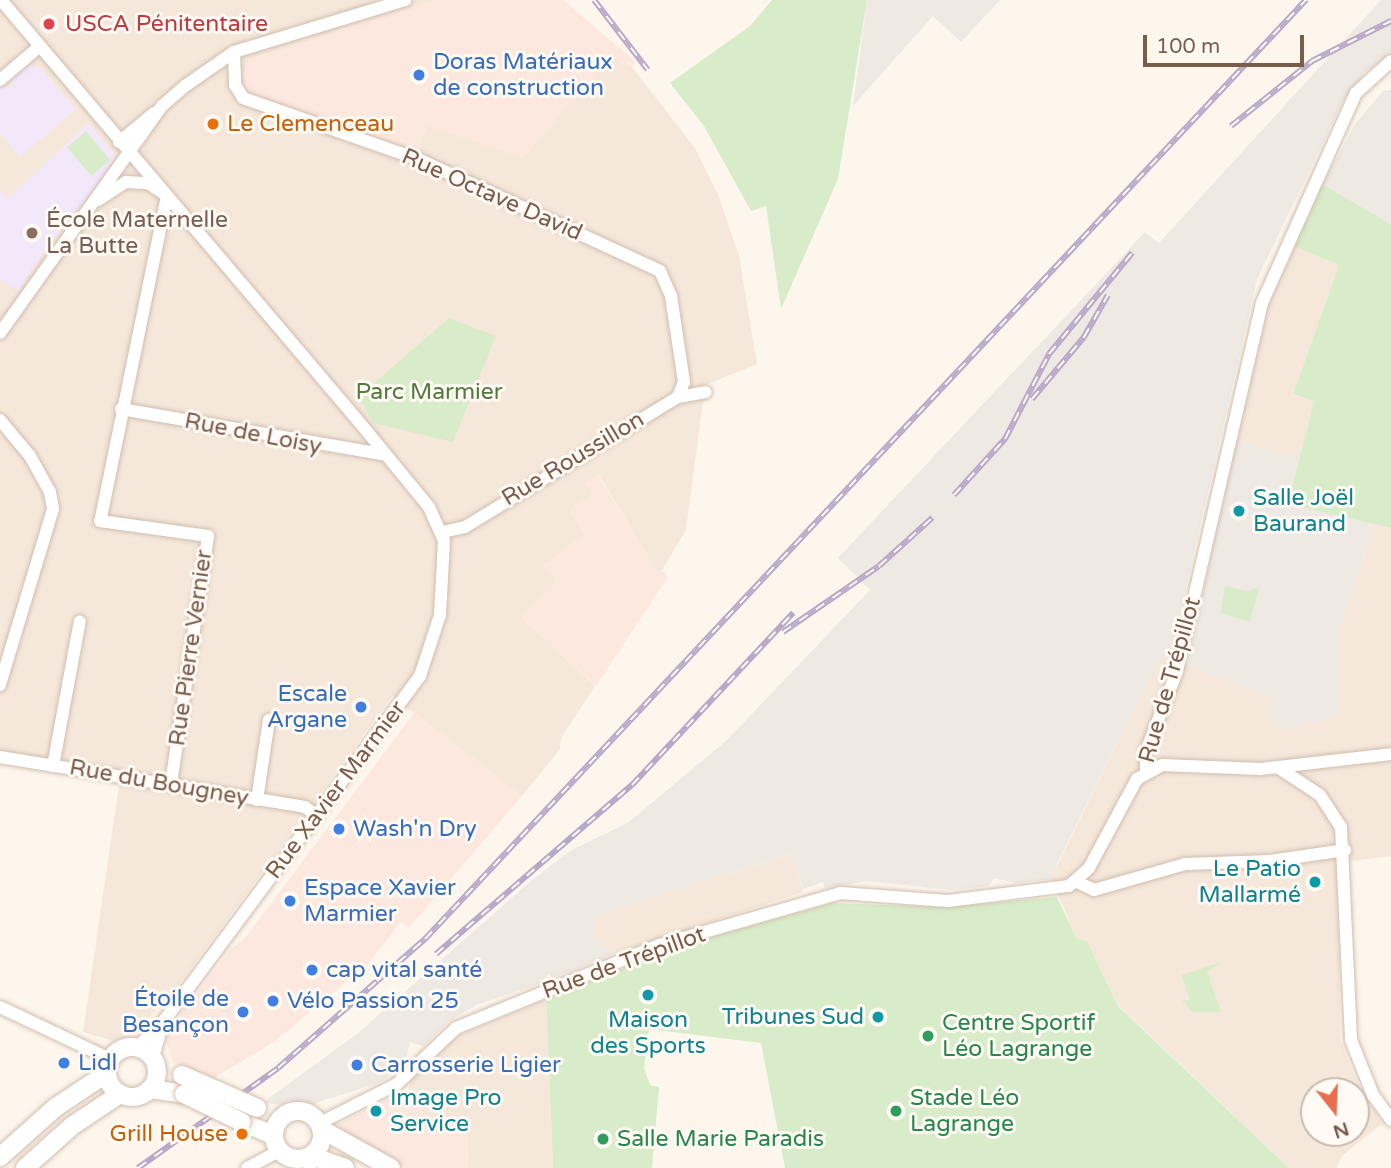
<!DOCTYPE html>
<html>
<head>
<meta charset="utf-8">
<style>
	body { margin:0 }
	#map { position:relative; width:1391px; height:1168px; overflow:hidden; background:#fdf6ec; font-family:"Varela Round",sans-serif }
	div>[style] { position:absolute }
	.residential>* { inset:0; background:#f5e8da }
	.commercial>* { inset:0; background:#fde8e0 }
	.industrial>* { inset:0; background:#efe9e4 }
	.education>* { inset:0; background:#f3e8fa }
	.green>* { inset:0; background:#d8ecc9 }
	.roads { filter:drop-shadow(0 0 2px #d1beb0) drop-shadow(0 0 2px #d1beb0) }
	.street>* { height:12px; margin:-6px; padding:0 6px; transform-origin:6px; border-radius:6px; background:#fff }
	.secondary>* { height:18px; margin:-9px; padding:0 9px; transform-origin:9px; border-radius:9px; background:#fff }
	.secondary>.ring { margin:-9px; padding:0; box-sizing:content-box; background:none; border:18px solid #fff; border-radius:50% }
	.rail>* { height:6px; margin-top:-3px; transform-origin:0; background:repeating-linear-gradient(90deg,#fffaf3 0 10px,#b9a8c9 0 20px); box-sizing:border-box; border-block:2px solid #b9a8c9 }
	.bridges { filter:drop-shadow(0 0 2px #d6c0b0) drop-shadow(0 0 2px #d6c0b0) }
	.secondary-bridge>* { height:18px; margin:-9px; padding:0 9px; transform-origin:9px; border-radius:9px; background:#fff }
	.dots>* { width:19px; height:19px; translate:-50% -50%; box-sizing:border-box; border:4px solid #fffaf3; border-radius:50% }
	span { translate:-50% -50%; white-space:nowrap; text-align:center; line-height:1.15; -webkit-text-stroke:6px #fffaf3; paint-order:stroke }
	.health-label { font-size:23px; color:#be3a42 }
	.left { translate:0 -50%; text-align:left }
	.shop-label { font-size:23px; color:#366cbe }
	.right { translate:-100% -50%; text-align:right }
	.food-label { font-size:23px; color:#c56008 }
	.street-label { font-size:23px; color:#7a5c4d }
	.education-label { font-size:23px; color:#785e54 }
	.park-label { font-size:23px; color:#537a41 }
	.culture-label { font-size:23px; color:#0d838f }
	.leisure-label { font-size:23px; color:#27864d }
	.north { position:absolute; left:1300px; top:1077px; width:70px; height:70px; box-sizing:border-box; background:#fffaf3; border:2px solid #cabbb1; border-radius:50%; rotate:162deg; font-size:19px; font-weight:700; line-height:28px; text-align:center; color:#7a5c4d }
	.north::after { content:''; display:block; margin:auto; width:24px; height:32px; background:#e76f51; clip-path:polygon(50% 0,100% 100%,50% 72%,0 100%) }
	.scale { position:absolute; left:1143px; top:35px; width:161px; height:32px; box-sizing:border-box; border:4px solid #7a5c4d; border-top:0; padding-left:9px; font-size:21px; line-height:24px; white-space:nowrap; color:#7a5c4d; -webkit-text-stroke:5px #fffaf3; paint-order:stroke }
</style>
</head>
<body>
<div id="map">
	<div class="residential">
		<i style="clip-path:polygon(0 0,437px 0,248px 59px,418px 151px,427px 125px,523px 157px,610px 58px,632px 67px,695px 148px,719px 197px,739px 256px,757px 364px,705px 385px,708px 400px,703px 401px,686px 530px,659px 575px,599px 475px,592px 495px,570px 510px,585px 535px,544px 565px,558px 579px,522px 618px,595px 686px,561px 738px,560px 749px,522px 796px,392px 696px,180px 983px,134px 1035px,113px 1041px,83px 1032px,119px 785px,110px 768px,0 752px)"></i>
		<i style="clip-path:polygon(1293px 246px,1339px 265px,1293px 394px,1314px 401px,1300px 458px,1235px 441px,1271px 291px)"></i>
		<i style="clip-path:polygon(evenodd,1375px 524px,1391px 528px,1391px 856px,1338px 863px,1340px 1039px,1354px 1076px,1382px 1124px,1343px 1155px,1336px 1168px,1289px 1168px,1118px 1005px,1087px 941px,1077px 940px,1049px 872px,1057px 866px,1160px 655px,1339px 716px,1339px 629px,1375px 524px,1314px 1091px,1356px 1091px,1356px 1133px,1314px 1133px,1314px 1091px)"></i>
		<i style="clip-path:polygon(792px 854px,803px 892px,611px 955px,593px 934px,594px 916px)"></i>
		<i style="clip-path:polygon(546px 999px,553px 1168px,468px 1168px,467px 1132px,432px 1133px,424px 1116px,402px 1109px,398px 1093px,409px 1090px,410px 1080px,457px 1036px)"></i>
	</div>
	<div class="commercial">
		<i style="clip-path:polygon(437px 0,563px 0,635px 61px,632px 67px,610px 58px,523px 158px,427px 125px,418px 151px,247px 94px,241px 83px,248px 59px)"></i>
		<i style="clip-path:polygon(598px 475px,659px 574px,664px 571px,668px 577px,596px 686px,521px 618px,558px 579px,544px 565px,585px 535px,570px 510px,592px 495px,584px 483px)"></i>
		<i style="clip-path:polygon(414px 713px,522px 796px,409px 928px,401px 922px,368px 964px,274px 1042px,212px 1079px,173px 1062px,166px 1042px,169px 1030px,230px 950px,245px 938px)"></i>
		<i style="clip-path:polygon(398px 1093px,402px 1109px,413px 1107px,431px 1116px,432px 1133px,467px 1132px,468px 1168px,404px 1168px,345px 1136px,339px 1124px)"></i>
	</div>
	<div class="industrial">
		<i style="clip-path:polygon(867px 0,1000px 0,961px 42px,933px 16px,853px 106px)"></i>
		<i style="clip-path:polygon(1381px 0,1391px 0,1391px 55px,1365px 72px,1342px 103px,1257px 279px,1169px 660px,1160px 656px,1056px 866px,1050px 872px,1053px 879px,1017px 883px,994px 878px,989px 886px,951px 890px,867px 881px,825px 888px,823px 882px,803px 889px,791px 854px,595px 916px,593px 934px,611px 955px,553px 978px,549px 974px,539px 984px,476px 1005px,448px 1022px,424px 1046px,410px 1042px,405px 1063px,381px 1082px,306px 1106px,291px 1100px,283px 1105px,262px 1103px,357px 1034px,531px 881px,570px 851px,629px 822px,727px 740px,870px 590px,838px 558px,1145px 232px,1159px 243px)"></i>
		<i style="clip-path:polygon(1391px 90px,1391px 224px,1322px 184px,1356px 123px,1383px 91px)"></i>
		<i style="clip-path:polygon(1235px 441px,1300px 458px,1289px 504px,1375px 524px,1339px 629px,1339px 716px,1290px 728px,1272px 727px,1271px 697px,1188px 665px)"></i>
	</div>
	<div class="education">
		<i style="clip-path:polygon(27px 65px,40px 67px,76px 109px,20px 157px,0 133px,0 88px,13px 84px,10px 80px)"></i>
		<i style="clip-path:polygon(88px 123px,114px 153px,114px 167px,48px 246px,18px 291px,0 280px,0 191px,9px 198px)"></i>
	</div>
	<div class="green">
		<i style="clip-path:polygon(772px 0,867px 0,838px 179px,781px 309px,766px 206px,751px 211px,704px 126px,670px 83px,750px 26px)"></i>
		<i style="clip-path:polygon(86px 131px,110px 160px,91px 176px,67px 147px)"></i>
		<i style="clip-path:polygon(1322px 184px,1391px 224px,1391px 528px,1288px 504px,1314px 401px,1293px 394px,1339px 265px,1293px 246px)"></i>
		<i style="clip-path:polygon(449px 318px,496px 336px,453px 442px,373px 423px,359px 396px)"></i>
		<i style="clip-path:polygon(1225px 586px,1246px 591px,1259px 588px,1250px 622px,1221px 613px)"></i>
		<i style="clip-path:polygon(1057px 897px,1077px 939px,1087px 941px,1118px 1006px,1289px 1168px,785px 1168px,761px 1043px,649px 1029px,644px 1068px,650px 1085px,659px 1087px,652px 1168px,553px 1168px,546px 999px,685px 944px,832px 903px,942px 907px)"></i>
		<i style="clip-path:polygon(1222px 962px,1207px 972px,1221px 1012px,1192px 1012px,1182px 1000px,1190px 1000px,1181px 975px)"></i>
	</div>
	<div class="roads">
		<div class="street">
			<i style="left:1px;top:0;width:555px;rotate:49.68deg"></i>
			<i style="left:360px;top:423px;width:109px;rotate:50.6deg"></i>
			<i style="left:429px;top:507px;width:37px;rotate:66deg"></i>
			<i style="left:444px;top:541px;width:74px;rotate:93.1deg"></i>
			<i style="left:440px;top:615px;width:64px;rotate:108.2deg"></i>
			<i style="left:420px;top:676px;width:431px;rotate:126.6deg"></i>
			<i style="left:163px;top:1022px;width:37px;rotate:106deg"></i>
			<i style="left:234px;top:52px;width:33px;rotate:88deg"></i>
			<i style="left:235px;top:85px;width:15px;rotate:58deg"></i>
			<i style="left:243px;top:98px;width:188px;rotate:19.3deg"></i>
			<i style="left:420px;top:160px;width:264px;rotate:24.8deg"></i>
			<i style="left:660px;top:271px;width:27px;rotate:66deg"></i>
			<i style="left:671px;top:296px;width:87px;rotate:81.4deg"></i>
			<i style="left:684px;top:382px;width:16px;rotate:112deg"></i>
			<i style="left:0;top:80px;width:52px;rotate:-40.4deg"></i>
			<i style="left:119px;top:142px;width:45px;rotate:-39.6deg"></i>
			<i style="left:98px;top:200px;width:33px;rotate:-33deg"></i>
			<i style="left:126px;top:182px;width:22px;rotate:3deg"></i>
			<i style="left:148px;top:183px;width:23px;rotate:34deg"></i>
			<i style="left:167px;top:196px;width:332px;rotate:101.6deg"></i>
			<i style="left:100px;top:521px;width:109px;rotate:7.9deg"></i>
			<i style="left:208px;top:536px;width:252px;rotate:98.5deg"></i>
			<i style="left:0;top:333px;width:279px;rotate:-54.5deg"></i>
			<i style="left:162px;top:106px;width:30px;rotate:-41deg"></i>
			<i style="left:185px;top:86px;width:60px;rotate:-34.8deg"></i>
			<i style="left:234px;top:52px;width:179px;rotate:-16.9deg"></i>
			<i style="left:121px;top:409px;width:269px;rotate:9.8deg"></i>
			<i style="left:0;top:420px;width:47px;rotate:50.2deg"></i>
			<i style="left:30px;top:456px;width:41px;rotate:60.9deg"></i>
			<i style="left:50px;top:492px;width:17px;rotate:80deg"></i>
			<i style="left:53px;top:509px;width:184px;rotate:106.8deg"></i>
			<i style="left:443px;top:532px;width:23px;rotate:-13deg"></i>
			<i style="left:465px;top:527px;width:250px;rotate:-31.4deg"></i>
			<i style="left:678px;top:397px;width:28px;rotate:-10deg"></i>
			<i style="left:0;top:757px;width:309px;rotate:9.3deg"></i>
			<i style="left:305px;top:807px;width:14px;rotate:36deg"></i>
			<i style="left:53px;top:766px;width:147px;rotate:-79.5deg"></i>
			<i style="left:1279px;top:768px;width:49px;rotate:33.4deg"></i>
			<i style="left:1320px;top:795px;width:38px;rotate:57deg"></i>
			<i style="left:1341px;top:827px;width:213px;rotate:87.3deg"></i>
			<i style="left:1351px;top:1040px;width:59px;rotate:68.2deg"></i>
			<i style="left:1373px;top:1095px;width:31px;rotate:54deg"></i>
			<i style="left:1146px;top:770px;width:19px;rotate:-90deg"></i>
			<i style="left:1146px;top:751px;width:86px;rotate:-68.8deg"></i>
			<i style="left:1177px;top:671px;width:378px;rotate:-77deg"></i>
			<i style="left:1262px;top:303px;width:230px;rotate:-65.9deg"></i>
			<i style="left:1356px;top:93px;width:47px;rotate:-42.4deg"></i>
			<i style="left:257px;top:800px;width:81px;rotate:-81.5deg"></i>
			<i style="left:1077px;top:882px;width:19px;rotate:25deg"></i>
			<i style="left:1094px;top:890px;width:95px;rotate:-15.9deg"></i>
			<i style="left:1185px;top:864px;width:85px;rotate:-2deg"></i>
			<i style="left:1270px;top:861px;width:76px;rotate:-8.3deg"></i>
			<i style="left:0;top:1007px;width:122px;rotate:25.3deg"></i>
			<i style="left:138px;top:1047px;width:32px;rotate:-46deg"></i>
			<i style="left:318px;top:1124px;width:89px;rotate:-26.9deg"></i>
			<i style="left:397px;top:1084px;width:81px;rotate:-43.5deg"></i>
			<i style="left:456px;top:1028px;width:219px;rotate:-22.2deg"></i>
			<i style="left:659px;top:945px;width:188px;rotate:-16deg"></i>
			<i style="left:840px;top:893px;width:108px;rotate:4.2deg"></i>
			<i style="left:948px;top:901px;width:122px;rotate:-7.1deg"></i>
			<i style="left:1069px;top:886px;width:27px;rotate:-42deg"></i>
			<i style="left:1089px;top:868px;width:101px;rotate:-61.7deg"></i>
			<i style="left:1137px;top:779px;width:29px;rotate:-29deg"></i>
			<i style="left:1162px;top:765px;width:98px;rotate:2.3deg"></i>
			<i style="left:1260px;top:769px;width:132px;rotate:-6.5deg"></i>
			<i style="left:306px;top:1158px;width:11px;rotate:68deg"></i>
			<i style="left:247px;top:1168px;width:40px;rotate:-28deg"></i>
		</div>
		<div class="secondary">
			<i class="ring" style="left:107px;top:1047px;width:32px;height:32px"></i>
			<i style="left:150px;top:1089px;width:34px;rotate:8deg"></i>
			<i class="ring" style="left:274px;top:1111px;width:30px;height:30px"></i>
			<i style="left:242px;top:1122px;width:33px;rotate:23deg"></i>
			<i style="left:321px;top:1129px;width:80px;rotate:29.1deg"></i>
			<i style="left:312px;top:1156px;width:35px;rotate:20deg"></i>
			<i style="left:0;top:1157px;width:75px;rotate:-41.8deg"></i>
			<i style="left:56px;top:1107px;width:61px;rotate:-33.7deg"></i>
			<i style="left:25px;top:1168px;width:63px;rotate:-41.8deg"></i>
			<i style="left:72px;top:1126px;width:58px;rotate:-33.7deg"></i>
		</div>
	</div>
	<div class="rail">
		<i style="left:594px;top:0;width:88px;rotate:52.4deg"></i>
		<i style="left:1231px;top:126px;width:104px;rotate:-38.7deg"></i>
		<i style="left:1312px;top:61px;width:89px;rotate:-26.9deg"></i>
		<i style="left:1032px;top:399px;width:81px;rotate:-50deg"></i>
		<i style="left:1084px;top:337px;width:48px;rotate:-60.3deg"></i>
		<i style="left:954px;top:495px;width:76px;rotate:-47.7deg"></i>
		<i style="left:1005px;top:439px;width:96px;rotate:-62.6deg"></i>
		<i style="left:1049px;top:354px;width:131px;rotate:-50.6deg"></i>
		<i style="left:783px;top:632px;width:116px;rotate:-34.5deg"></i>
		<i style="left:879px;top:566px;width:72px;rotate:-42.2deg"></i>
		<i style="left:436px;top:954px;width:259px;rotate:-40.8deg"></i>
		<i style="left:632px;top:785px;width:236px;rotate:-46.9deg"></i>
		<i style="left:138px;top:1168px;width:172px;rotate:-35.5deg"></i>
		<i style="left:278px;top:1068px;width:196px;rotate:-41.3deg"></i>
		<i style="left:425px;top:939px;width:1288px;rotate:-46.83deg"></i>
	</div>
	<div class="bridges">
		<div class="secondary-bridge">
			<i style="left:182px;top:1075px;width:82px;rotate:23.7deg"></i>
			<i style="left:184px;top:1094px;width:64px;rotate:25.8deg"></i>
		</div>
	</div>
	<div class="dots">
		<i style="left:49px;top:24px;background:#e0444e"></i>
		<i style="left:419px;top:75px;background:#3f7fe0"></i>
		<i style="left:213px;top:124px;background:#e8710a"></i>
		<i style="left:32px;top:233px;background:#8d6e63"></i>
		<i style="left:1239px;top:511px;background:#0f9aa8"></i>
		<i style="left:361px;top:707px;background:#3f7fe0"></i>
		<i style="left:339px;top:829px;background:#3f7fe0"></i>
		<i style="left:1315px;top:882px;background:#0f9aa8"></i>
		<i style="left:290px;top:901px;background:#3f7fe0"></i>
		<i style="left:312px;top:970px;background:#3f7fe0"></i>
		<i style="left:648px;top:995px;background:#0f9aa8"></i>
		<i style="left:273px;top:1001px;background:#3f7fe0"></i>
		<i style="left:243px;top:1012px;background:#3f7fe0"></i>
		<i style="left:878px;top:1017px;background:#0f9aa8"></i>
		<i style="left:928px;top:1036px;background:#2e9e5b"></i>
		<i style="left:64px;top:1063px;background:#3f7fe0"></i>
		<i style="left:357px;top:1065px;background:#3f7fe0"></i>
		<i style="left:376px;top:1111px;background:#0f9aa8"></i>
		<i style="left:896px;top:1111px;background:#2e9e5b"></i>
		<i style="left:242px;top:1134px;background:#e8710a"></i>
		<i style="left:603px;top:1139px;background:#2e9e5b"></i>
	</div>
	<div class="health-label">
		<span class="left" style="left:65px;top:24px">USCA Pénitentaire</span>
	</div>
	<div class="shop-label">
		<span class="left" style="left:433px;top:75px">Doras Matériaux<br>de construction</span>
		<span class="right" style="left:347px;top:707px">Escale<br>Argane</span>
		<span class="left" style="left:353px;top:829px">Wash'n Dry</span>
		<span class="left" style="left:304px;top:901px">Espace Xavier<br>Marmier</span>
		<span class="left" style="left:326px;top:970px">cap vital santé</span>
		<span class="right" style="left:229px;top:1012px">Étoile de<br>Besançon</span>
		<span class="left" style="left:287px;top:1001px">Vélo Passion 25</span>
		<span class="left" style="left:78px;top:1063px">Lidl</span>
		<span class="left" style="left:371px;top:1065px">Carrosserie Ligier</span>
	</div>
	<div class="food-label">
		<span class="left" style="left:227px;top:124px">Le Clemenceau</span>
		<span class="right" style="left:228px;top:1134px">Grill House</span>
	</div>
	<div class="street-label">
		<span style="left:492px;top:195px;rotate:24deg">Rue Octave David</span>
		<span style="left:253px;top:434px;rotate:11deg">Rue de Loisy</span>
		<span style="left:573px;top:459px;rotate:-31deg">Rue Roussillon</span>
		<span style="left:191px;top:648px;rotate:-82deg">Rue Pierre Vernier</span>
		<span style="left:1170px;top:680px;rotate:-74deg">Rue de Trépillot</span>
		<span style="left:159px;top:783px;rotate:10deg">Rue du Bougney</span>
		<span style="left:336px;top:790px;rotate:-53deg">Rue Xavier Marmier</span>
		<span style="left:624px;top:963px;rotate:-20deg">Rue de Trépillot</span>
	</div>
	<div class="education-label">
		<span class="left" style="left:46px;top:233px">École Maternelle<br>La Butte</span>
	</div>
	<div class="park-label">
		<span style="left:429px;top:392px">Parc Marmier</span>
	</div>
	<div class="culture-label">
		<span class="left" style="left:1253px;top:511px">Salle Joël<br>Baurand</span>
		<span class="right" style="left:1301px;top:882px">Le Patio<br>Mallarmé</span>
		<span class="right" style="left:864px;top:1017px">Tribunes Sud</span>
		<span style="left:648px;top:1033px">Maison<br>des Sports</span>
		<span class="left" style="left:390px;top:1111px">Image Pro<br>Service</span>
	</div>
	<div class="leisure-label">
		<span class="left" style="left:942px;top:1036px">Centre Sportif<br>Léo Lagrange</span>
		<span class="left" style="left:910px;top:1111px">Stade Léo<br>Lagrange</span>
		<span class="left" style="left:617px;top:1139px">Salle Marie Paradis</span>
	</div>
	<div class="north">N</div>
	<div class="scale">100 m</div>
</div>
</body>
</html>
